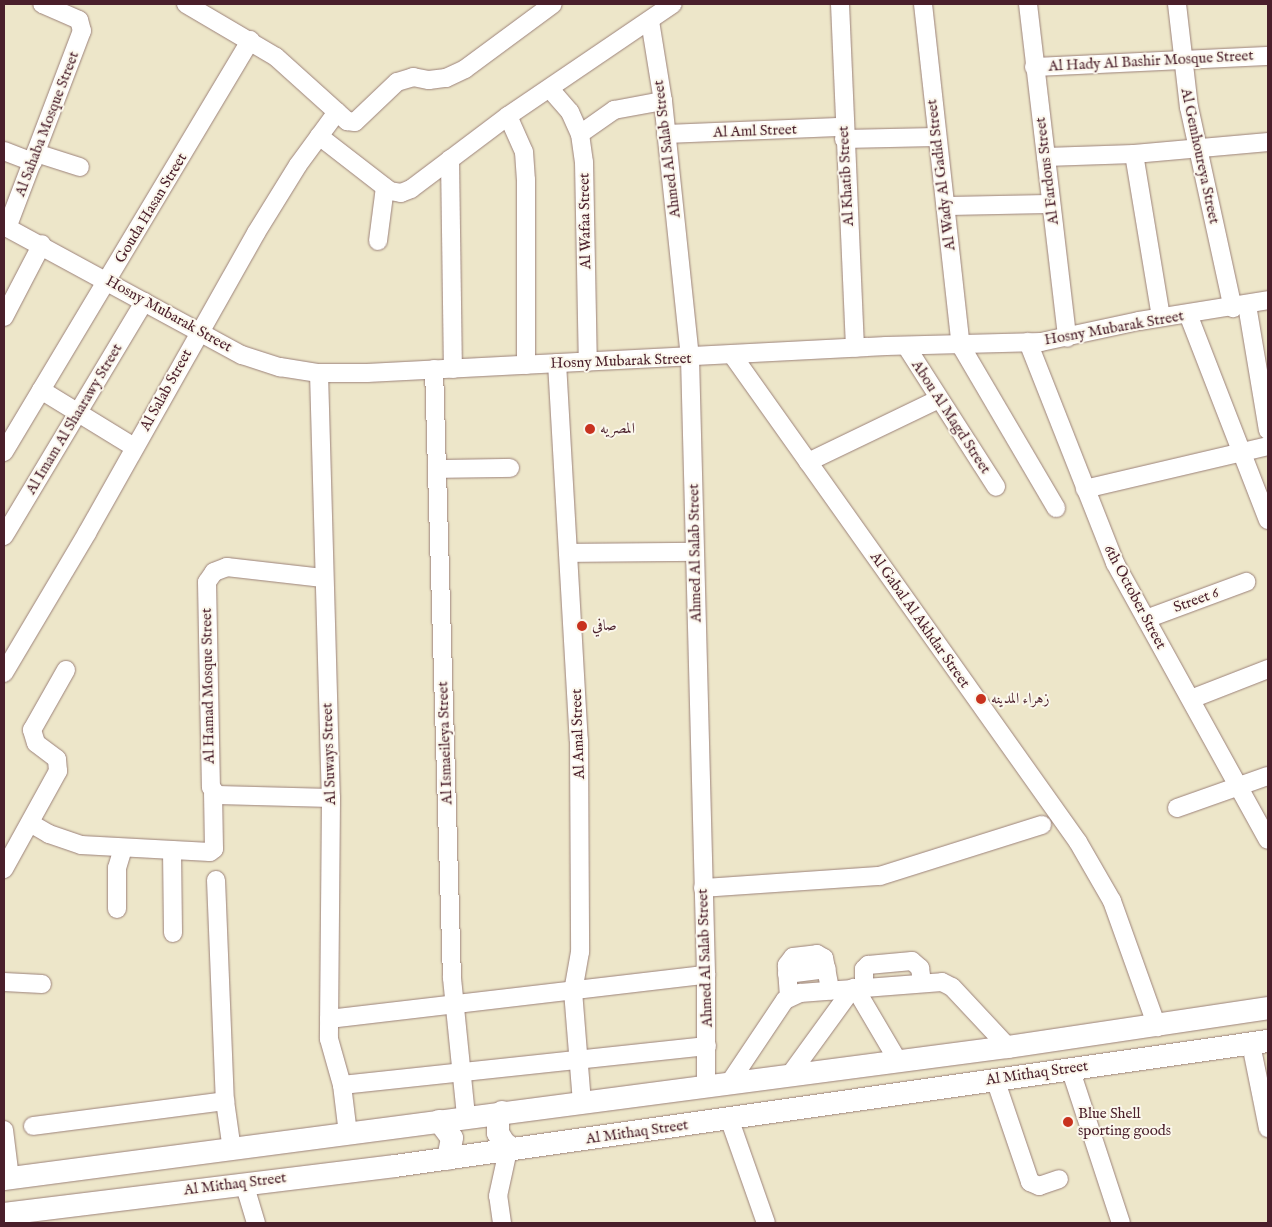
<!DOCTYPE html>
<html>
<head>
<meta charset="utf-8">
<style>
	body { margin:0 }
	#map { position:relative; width:1272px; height:1227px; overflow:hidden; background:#ede6c9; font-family:"IM FELL English",Amiri,serif }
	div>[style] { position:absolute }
	.roads { filter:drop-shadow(0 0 1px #9c827a) drop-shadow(0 0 1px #9c827a) }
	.minor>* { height:18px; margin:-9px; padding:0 9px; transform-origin:9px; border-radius:9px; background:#fff }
	.major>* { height:22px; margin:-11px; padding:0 11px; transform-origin:11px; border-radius:11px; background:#fff }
	.dots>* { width:14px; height:14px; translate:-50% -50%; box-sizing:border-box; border:2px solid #fbf7ec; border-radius:50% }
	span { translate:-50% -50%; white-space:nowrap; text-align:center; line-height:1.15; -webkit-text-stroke:4px #fbf7ec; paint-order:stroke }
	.street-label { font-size:15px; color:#4a1f2b }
	.poi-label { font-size:15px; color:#4a1f2b }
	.left { translate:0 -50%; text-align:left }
	.frame { position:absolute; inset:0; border:5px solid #4a1f2b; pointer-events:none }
</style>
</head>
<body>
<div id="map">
	<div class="roads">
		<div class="minor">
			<i style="left:186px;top:4px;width:104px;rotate:30.5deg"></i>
			<i style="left:276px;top:57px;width:96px;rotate:42deg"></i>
			<i style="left:347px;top:121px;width:8px;rotate:7deg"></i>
			<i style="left:355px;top:122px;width:58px;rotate:-43.6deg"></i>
			<i style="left:397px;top:82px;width:17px;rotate:-17deg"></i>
			<i style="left:413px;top:77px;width:16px;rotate:11deg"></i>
			<i style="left:429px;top:80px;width:17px;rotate:-7deg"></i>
			<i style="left:446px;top:78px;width:21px;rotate:-25deg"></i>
			<i style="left:465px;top:69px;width:109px;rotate:-36.5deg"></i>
			<i style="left:840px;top:4px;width:344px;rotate:87.5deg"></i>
			<i style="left:923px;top:4px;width:344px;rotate:83.7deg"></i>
			<i style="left:961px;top:346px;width:188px;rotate:59.6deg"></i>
			<i style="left:1028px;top:4px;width:336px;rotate:83.3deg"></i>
			<i style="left:1177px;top:4px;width:104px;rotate:83.4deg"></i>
			<i style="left:1189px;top:107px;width:206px;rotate:77.7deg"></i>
			<i style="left:650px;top:21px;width:81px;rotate:80.8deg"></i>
			<i style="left:663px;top:101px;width:258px;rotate:84deg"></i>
			<i style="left:690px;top:358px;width:617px;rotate:88.51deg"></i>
			<i style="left:706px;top:975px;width:113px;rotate:90deg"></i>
			<i style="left:1034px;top:67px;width:234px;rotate:-2.7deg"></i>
			<i style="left:550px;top:89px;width:30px;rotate:49deg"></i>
			<i style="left:570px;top:112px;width:24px;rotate:66deg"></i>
			<i style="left:580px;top:134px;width:28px;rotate:82deg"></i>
			<i style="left:584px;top:162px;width:200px;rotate:88.9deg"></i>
			<i style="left:508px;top:116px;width:39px;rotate:66deg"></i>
			<i style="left:524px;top:152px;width:28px;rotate:86deg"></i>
			<i style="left:526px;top:180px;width:185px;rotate:90deg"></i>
			<i style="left:580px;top:134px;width:42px;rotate:-35.2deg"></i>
			<i style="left:614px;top:110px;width:50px;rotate:-10.4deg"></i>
			<i style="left:666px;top:134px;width:178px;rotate:-2.3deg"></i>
			<i style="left:319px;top:136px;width:90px;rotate:37.8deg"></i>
			<i style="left:390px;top:191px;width:11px;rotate:10deg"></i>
			<i style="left:401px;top:193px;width:11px;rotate:-22deg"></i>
			<i style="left:411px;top:189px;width:121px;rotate:-37deg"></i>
			<i style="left:508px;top:116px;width:199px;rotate:-34.2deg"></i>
			<i style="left:844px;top:139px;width:92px;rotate:-1.2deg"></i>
			<i style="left:4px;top:151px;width:31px;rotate:21deg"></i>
			<i style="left:36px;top:153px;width:46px;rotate:17.7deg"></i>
			<i style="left:1134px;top:154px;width:165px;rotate:80.6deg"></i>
			<i style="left:1046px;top:157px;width:88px;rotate:-2deg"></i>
			<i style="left:1134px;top:154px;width:135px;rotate:-5.1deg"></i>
			<i style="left:450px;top:159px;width:210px;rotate:89.2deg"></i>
			<i style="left:946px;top:206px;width:105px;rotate:-1.1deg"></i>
			<i style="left:4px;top:226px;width:271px;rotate:28.5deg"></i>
			<i style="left:242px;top:355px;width:40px;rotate:18deg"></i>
			<i style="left:280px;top:367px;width:39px;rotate:9deg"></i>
			<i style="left:319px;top:373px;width:48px"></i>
			<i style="left:367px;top:373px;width:520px;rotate:-2.98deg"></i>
			<i style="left:886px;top:346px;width:155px;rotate:-1.5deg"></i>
			<i style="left:1041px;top:342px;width:100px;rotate:-12.1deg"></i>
			<i style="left:1139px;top:321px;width:131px;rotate:-9.2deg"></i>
			<i style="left:7px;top:228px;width:211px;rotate:-69.2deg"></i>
			<i style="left:82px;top:31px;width:11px;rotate:-105deg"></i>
			<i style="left:79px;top:20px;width:40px;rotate:-156.6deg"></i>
			<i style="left:378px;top:241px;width:54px;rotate:-82.6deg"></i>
			<i style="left:1247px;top:305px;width:127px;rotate:80.5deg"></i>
			<i style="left:1188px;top:314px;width:221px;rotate:68.8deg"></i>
			<i style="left:4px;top:317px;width:82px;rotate:-62.5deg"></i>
			<i style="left:1028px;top:342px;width:238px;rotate:68.5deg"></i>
			<i style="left:1115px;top:563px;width:316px;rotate:61.1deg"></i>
			<i style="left:906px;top:346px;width:167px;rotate:57.4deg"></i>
			<i style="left:733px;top:356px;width:596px;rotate:54.63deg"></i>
			<i style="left:1078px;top:842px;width:68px;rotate:60deg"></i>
			<i style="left:1112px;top:901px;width:134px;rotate:70.3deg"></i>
			<i style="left:557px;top:363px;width:378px;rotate:86.7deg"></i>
			<i style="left:579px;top:740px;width:212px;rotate:89.7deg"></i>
			<i style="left:580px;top:952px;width:40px;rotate:100deg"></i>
			<i style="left:573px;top:991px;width:113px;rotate:85.4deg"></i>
			<i style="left:434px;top:369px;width:609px;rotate:88.31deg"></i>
			<i style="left:452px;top:978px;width:140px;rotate:84.2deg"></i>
			<i style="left:319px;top:373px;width:425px;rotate:88.4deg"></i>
			<i style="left:331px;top:798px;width:241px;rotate:90.5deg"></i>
			<i style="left:329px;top:1039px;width:48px;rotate:74.2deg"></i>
			<i style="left:342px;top:1085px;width:49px;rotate:83deg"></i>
			<i style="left:41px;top:390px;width:109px;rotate:31.5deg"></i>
			<i style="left:4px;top:452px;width:480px;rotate:-59.1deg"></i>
			<i style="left:808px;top:462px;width:145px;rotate:-25.7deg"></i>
			<i style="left:437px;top:469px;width:73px;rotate:-0.8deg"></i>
			<i style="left:1085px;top:489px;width:188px;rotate:-13.2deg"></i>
			<i style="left:4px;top:536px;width:273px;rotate:-59.1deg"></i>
			<i style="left:568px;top:553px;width:126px;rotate:-0.5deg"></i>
			<i style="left:323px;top:578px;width:97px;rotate:-173.5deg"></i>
			<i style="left:227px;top:567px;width:14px;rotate:159deg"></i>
			<i style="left:214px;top:572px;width:12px;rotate:125deg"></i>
			<i style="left:207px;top:582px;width:205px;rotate:88.9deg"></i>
			<i style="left:211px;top:787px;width:10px;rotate:53deg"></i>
			<i style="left:217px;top:795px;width:114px;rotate:1.5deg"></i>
			<i style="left:1146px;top:619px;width:107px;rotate:-20.3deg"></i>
			<i style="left:4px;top:673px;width:163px;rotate:-59.3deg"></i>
			<i style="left:87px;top:533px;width:344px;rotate:-60.6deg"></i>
			<i style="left:256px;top:233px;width:80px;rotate:-58.3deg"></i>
			<i style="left:298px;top:165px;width:66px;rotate:-53.7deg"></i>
			<i style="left:1191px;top:699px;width:83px;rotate:-21.3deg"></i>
			<i style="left:1177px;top:808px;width:96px;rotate:-19.4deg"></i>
			<i style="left:30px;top:823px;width:22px;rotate:30deg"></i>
			<i style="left:49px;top:834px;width:34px;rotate:19deg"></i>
			<i style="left:81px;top:845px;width:129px;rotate:3.1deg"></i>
			<i style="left:210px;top:852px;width:5px;rotate:-37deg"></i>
			<i style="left:214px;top:849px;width:55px;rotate:-91deg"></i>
			<i style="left:172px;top:850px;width:83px;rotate:89.3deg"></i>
			<i style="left:4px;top:869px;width:112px;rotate:-61.1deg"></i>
			<i style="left:58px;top:771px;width:12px;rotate:-95deg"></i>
			<i style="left:57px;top:759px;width:26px;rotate:-143deg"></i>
			<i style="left:36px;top:743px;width:14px;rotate:-107deg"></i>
			<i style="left:32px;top:730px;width:69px;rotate:-60.5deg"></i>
			<i style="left:216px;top:880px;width:221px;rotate:87.7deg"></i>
			<i style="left:225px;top:1101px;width:49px;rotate:81.9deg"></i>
			<i style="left:703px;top:888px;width:177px;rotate:-3.9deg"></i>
			<i style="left:880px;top:876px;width:170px;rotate:-17.5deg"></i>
			<i style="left:117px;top:909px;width:41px;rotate:-90deg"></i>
			<i style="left:117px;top:868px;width:21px;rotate:-73deg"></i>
			<i style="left:787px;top:974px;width:40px;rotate:-7.1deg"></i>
			<i style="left:4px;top:982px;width:38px;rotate:3deg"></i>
			<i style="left:855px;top:988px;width:85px;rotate:59.5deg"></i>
			<i style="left:864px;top:988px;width:19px;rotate:-90deg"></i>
			<i style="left:864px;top:969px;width:6px;rotate:-45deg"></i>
			<i style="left:868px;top:965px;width:44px;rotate:-5.2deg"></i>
			<i style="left:912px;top:961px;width:11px;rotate:41deg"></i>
			<i style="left:920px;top:968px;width:15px;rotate:82deg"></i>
			<i style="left:789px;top:997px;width:32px;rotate:-94deg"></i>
			<i style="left:787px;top:965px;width:10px;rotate:-53deg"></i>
			<i style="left:793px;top:957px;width:24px;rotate:-7deg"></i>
			<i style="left:817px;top:954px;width:8px;rotate:30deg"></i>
			<i style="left:824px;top:958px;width:33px;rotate:79deg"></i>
			<i style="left:329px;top:1019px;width:380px;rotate:-6.7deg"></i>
			<i style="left:1251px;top:1044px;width:86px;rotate:78.6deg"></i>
			<i style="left:1070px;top:1068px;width:163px;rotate:71.8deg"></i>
			<i style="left:789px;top:1076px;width:109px;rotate:-54deg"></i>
			<i style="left:995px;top:1079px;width:109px;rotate:71.2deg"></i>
			<i style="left:1030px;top:1182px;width:10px;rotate:24deg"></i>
			<i style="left:1039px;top:1186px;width:21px;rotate:-19deg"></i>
			<i style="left:342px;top:1085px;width:367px;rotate:-6.1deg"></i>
			<i style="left:728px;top:1085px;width:102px;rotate:-56.2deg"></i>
			<i style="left:785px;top:1000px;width:17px;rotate:-25deg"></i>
			<i style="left:800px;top:993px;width:142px;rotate:-4.4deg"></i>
			<i style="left:942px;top:982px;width:11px;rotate:27deg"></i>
			<i style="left:952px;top:987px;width:82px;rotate:47deg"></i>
			<i style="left:729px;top:1118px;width:111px;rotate:70.6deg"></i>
			<i style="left:33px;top:1126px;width:194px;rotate:-7.4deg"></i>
			<i style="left:4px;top:1130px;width:48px;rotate:82.9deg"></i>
			<i style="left:244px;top:1183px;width:42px;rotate:73.3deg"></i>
			<i style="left:502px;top:1223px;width:27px;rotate:-98deg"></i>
			<i style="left:498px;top:1196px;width:47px;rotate:-77.7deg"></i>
		</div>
		<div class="major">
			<i style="left:502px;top:1112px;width:11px;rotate:112deg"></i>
			<i style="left:498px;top:1122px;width:11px;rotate:90deg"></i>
			<i style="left:498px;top:1133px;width:12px;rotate:59deg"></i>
			<i style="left:504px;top:1143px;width:11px;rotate:34deg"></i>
			<i style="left:439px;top:1121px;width:21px;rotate:53deg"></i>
			<i style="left:452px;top:1138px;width:21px;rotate:101deg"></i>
			<i style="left:4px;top:1179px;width:1013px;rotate:-7.49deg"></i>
			<i style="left:1008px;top:1047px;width:263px;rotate:-8.5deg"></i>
			<i style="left:4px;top:1214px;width:394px;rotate:-7deg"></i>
			<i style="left:395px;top:1166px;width:882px;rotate:-8.15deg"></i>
		</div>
	</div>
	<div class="dots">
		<i style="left:590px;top:429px;background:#c8321e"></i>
		<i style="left:582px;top:626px;background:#c8321e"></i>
		<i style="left:981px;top:699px;background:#c8321e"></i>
		<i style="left:1068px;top:1122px;background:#c8321e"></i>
	</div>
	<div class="street-label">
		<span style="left:1151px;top:61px;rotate:-3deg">Al Hady Al Bashir Mosque Street</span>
		<span style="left:47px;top:124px;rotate:-69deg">Al Sahaba Mosque Street</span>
		<span style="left:755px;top:131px;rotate:-2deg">Al Aml Street</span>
		<span style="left:667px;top:149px;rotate:-97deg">Ahmed Al Salab Street</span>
		<span style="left:1200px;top:156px;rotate:78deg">Al Gemhoureya Street</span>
		<span style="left:1047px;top:171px;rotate:-97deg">Al Fardous Street</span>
		<span style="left:941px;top:175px;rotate:-97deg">Al Wady Al Gadid Street</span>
		<span style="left:846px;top:176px;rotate:-93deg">Al Khatib Street</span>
		<span style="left:151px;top:208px;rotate:-59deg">Gouda Hasan Street</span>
		<span style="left:585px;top:221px;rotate:-91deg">Al Wafaa Street</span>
		<span style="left:169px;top:314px;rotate:29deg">Hosny Mubarak Street</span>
		<span style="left:1114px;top:328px;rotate:-10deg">Hosny Mubarak Street</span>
		<span style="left:621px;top:361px;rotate:-2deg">Hosny Mubarak Street</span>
		<span style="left:166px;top:390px;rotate:-61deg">Al Salab Street</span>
		<span style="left:951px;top:417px;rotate:57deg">Abou Al Magd Street</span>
		<span style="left:74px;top:419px;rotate:-59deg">Al Imam Al Shaarawy Street</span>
		<span style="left:695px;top:553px;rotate:-91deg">Ahmed Al Salab Street</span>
		<span style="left:1135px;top:597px;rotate:62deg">6th October Street</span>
		<span style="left:1196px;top:600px;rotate:-20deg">Street 6</span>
		<span style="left:920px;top:620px;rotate:55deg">Al Gabal Al Akhdar Street</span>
		<span style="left:208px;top:686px;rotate:-91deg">Al Hamad Mosque Street</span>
		<span style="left:578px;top:734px;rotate:-92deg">Al Amal Street</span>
		<span style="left:445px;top:743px;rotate:-92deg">Al Ismaeileya Street</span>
		<span style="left:329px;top:754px;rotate:-92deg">Al Suways Street</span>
		<span style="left:705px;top:958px;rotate:-92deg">Ahmed Al Salab Street</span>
		<span style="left:1037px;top:1073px;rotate:-8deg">Al Mithaq Street</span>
		<span style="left:637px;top:1132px;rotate:-8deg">Al Mithaq Street</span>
		<span style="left:235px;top:1184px;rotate:-7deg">Al Mithaq Street</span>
	</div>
	<div class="poi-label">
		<span class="left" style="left:600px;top:429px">المصريه</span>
		<span class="left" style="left:592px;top:626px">صافي</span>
		<span class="left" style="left:991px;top:699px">زهراء المدينه</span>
		<span class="left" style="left:1078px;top:1122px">Blue Shell<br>sporting goods</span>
	</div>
	<div class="frame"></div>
</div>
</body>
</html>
